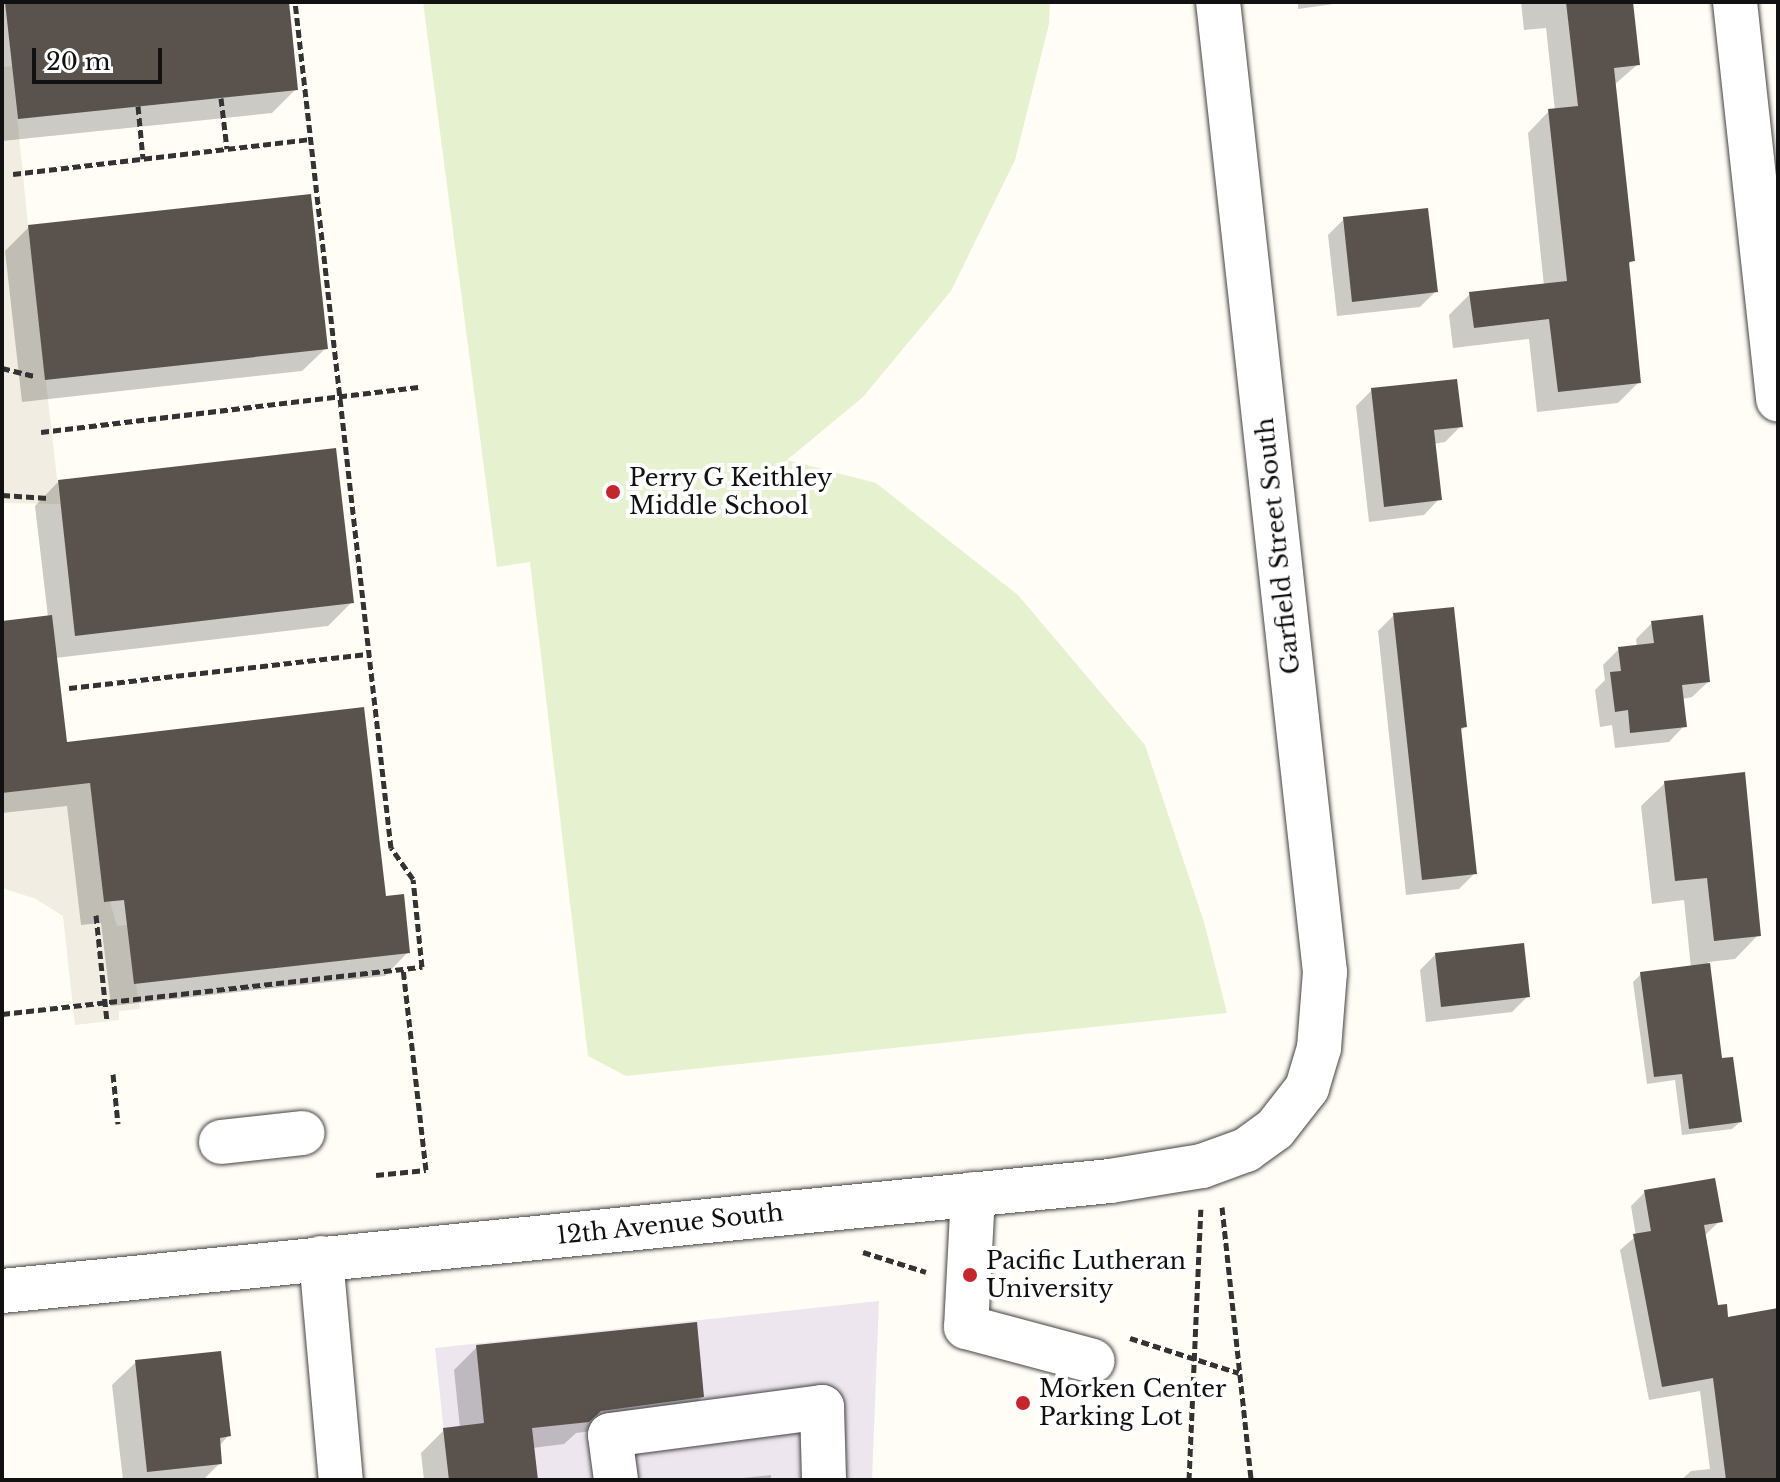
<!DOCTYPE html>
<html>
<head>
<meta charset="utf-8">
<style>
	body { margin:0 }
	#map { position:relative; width:1780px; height:1482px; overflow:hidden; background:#fffdf5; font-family:"Libre Baskerville",serif }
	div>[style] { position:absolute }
	.industrial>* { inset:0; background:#eee6ef }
	.pitch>* { inset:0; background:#e6f2cf }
	.plaza>* { inset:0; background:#f1ede2 }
	.shadow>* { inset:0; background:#0003 }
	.building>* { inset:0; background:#5a524d }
	.path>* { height:5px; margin-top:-2.5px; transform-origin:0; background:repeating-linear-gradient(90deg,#333 0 8px,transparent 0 12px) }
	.roads { filter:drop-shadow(0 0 2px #444) drop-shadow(0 0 2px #444) }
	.minor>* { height:44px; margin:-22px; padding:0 22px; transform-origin:22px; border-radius:22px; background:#fff }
	.dots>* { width:22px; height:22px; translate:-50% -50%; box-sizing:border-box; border:4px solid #fff; border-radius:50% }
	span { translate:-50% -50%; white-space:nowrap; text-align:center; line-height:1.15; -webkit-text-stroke:8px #fff; paint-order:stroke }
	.poi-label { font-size:24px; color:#111 }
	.left { translate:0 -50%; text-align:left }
	.street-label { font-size:24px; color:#111 }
	.frame { position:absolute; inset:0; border:4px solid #111; pointer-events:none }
	.scale { position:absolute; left:32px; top:48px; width:130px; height:36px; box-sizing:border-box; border:4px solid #111; border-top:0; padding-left:10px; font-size:24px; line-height:28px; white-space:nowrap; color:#111; -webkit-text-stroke:6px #fff; paint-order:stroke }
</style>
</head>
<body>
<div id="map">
	<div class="industrial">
		<i style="clip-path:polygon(879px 1301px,872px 1480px,449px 1480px,435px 1348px)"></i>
	</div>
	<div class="pitch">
		<i style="clip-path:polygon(423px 2px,1050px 2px,1049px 24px,1015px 160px,951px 291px,863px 397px,787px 460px,876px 483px,1018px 595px,1145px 745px,1204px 922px,1227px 1013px,626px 1076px,588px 1056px,530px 562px,497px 567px)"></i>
	</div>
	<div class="plaza">
		<i style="clip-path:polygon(12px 66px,28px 225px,60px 504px,2px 503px,2px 67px)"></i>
		<i style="clip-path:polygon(90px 783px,104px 902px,110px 902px,117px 926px,127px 925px,140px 1009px,119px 1011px,119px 1020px,75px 1025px,63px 916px,36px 899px,2px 888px,2px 793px)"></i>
	</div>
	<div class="shadow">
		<i style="clip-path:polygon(2px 2px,287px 2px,296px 89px,272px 113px,2px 141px)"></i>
		<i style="clip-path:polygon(1298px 2px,1348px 2px,1298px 9px)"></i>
		<i style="clip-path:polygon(1521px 2px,1631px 2px,1638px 64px,1613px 86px,1632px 261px,1627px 266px,1639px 382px,1618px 403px,1537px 412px,1529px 339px,1453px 348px,1449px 315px,1470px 294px,1544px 286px,1528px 133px,1549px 111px,1555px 111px,1546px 28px,1524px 30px)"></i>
		<i style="clip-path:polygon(1344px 219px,1436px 291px,1420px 307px,1337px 316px,1328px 235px)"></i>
		<i style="clip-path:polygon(29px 227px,326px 348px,302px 371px,22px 402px,5px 251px)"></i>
		<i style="clip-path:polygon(1372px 390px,1460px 427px,1445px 442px,1433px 444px,1439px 499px,1424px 515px,1369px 522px,1356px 406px)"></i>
		<i style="clip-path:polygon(58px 482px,351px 603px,328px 626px,55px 658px,65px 744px,408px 952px,385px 976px,111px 1006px,101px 923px,81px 925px,67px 806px,2px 813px,2px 623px,48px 617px,35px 506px)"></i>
		<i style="clip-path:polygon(1394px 615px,1465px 726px,1460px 732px,1475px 873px,1459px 889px,1406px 895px,1378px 631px)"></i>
		<i style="clip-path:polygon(1652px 623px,1708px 682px,1692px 697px,1682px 699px,1684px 726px,1669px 742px,1615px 748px,1612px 725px,1600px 727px,1595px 690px,1605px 680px,1603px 665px,1619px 649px,1637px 647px,1636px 639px)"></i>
		<i style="clip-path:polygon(1665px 783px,1758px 935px,1735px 959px,1708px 962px,1720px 1060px,1740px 1122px,1732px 1129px,1682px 1135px,1675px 1080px,1647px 1084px,1633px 982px,1641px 974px,1691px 968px,1684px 900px,1652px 904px,1641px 806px)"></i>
		<i style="clip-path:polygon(1436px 954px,1528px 996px,1512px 1012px,1426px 1022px,1420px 970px)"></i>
		<i style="clip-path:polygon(1645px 1192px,1720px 1221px,1704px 1236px,1716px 1308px,1727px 1319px,1778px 1316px,1778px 1480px,1681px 1480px,1691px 1471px,1710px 1469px,1700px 1391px,1649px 1400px,1620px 1250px,1636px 1236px,1631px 1206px)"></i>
		<i style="clip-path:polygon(477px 1347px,702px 1397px,679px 1420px,576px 1433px,564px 1444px,532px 1448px,536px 1480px,424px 1480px,421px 1453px,444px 1430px,460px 1428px,454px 1370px)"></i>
		<i style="clip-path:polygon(136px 1362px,229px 1435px,219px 1446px,220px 1463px,203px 1480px,123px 1480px,112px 1385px)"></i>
		<i style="clip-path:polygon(771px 1475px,771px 1480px,724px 1480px)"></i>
	</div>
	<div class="building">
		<i style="clip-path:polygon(5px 2px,289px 2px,298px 90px,18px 119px)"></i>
		<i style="clip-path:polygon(1566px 2px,1633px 2px,1640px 65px,1614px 68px,1635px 261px,1629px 262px,1641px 383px,1558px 392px,1549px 319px,1474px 328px,1469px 292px,1567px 281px,1548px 109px,1578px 106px)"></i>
		<i style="clip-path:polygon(311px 194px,328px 349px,45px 380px,28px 225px)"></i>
		<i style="clip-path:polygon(1428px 208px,1438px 292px,1352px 302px,1343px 217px)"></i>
		<i style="clip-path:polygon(1457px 379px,1463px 427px,1434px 430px,1442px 500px,1384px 507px,1371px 388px)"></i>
		<i style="clip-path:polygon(336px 448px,354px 603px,75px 636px,58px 480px)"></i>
		<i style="clip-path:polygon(1454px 607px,1467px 727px,1461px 728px,1477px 874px,1422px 880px,1393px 613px)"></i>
		<i style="clip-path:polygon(52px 615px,67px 742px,364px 707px,386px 896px,404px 894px,410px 953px,134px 984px,124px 900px,104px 902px,90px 783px,2px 793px,2px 621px)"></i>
		<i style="clip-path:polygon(1703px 615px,1710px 682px,1682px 685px,1687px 727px,1630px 733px,1628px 710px,1615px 712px,1610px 672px,1621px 671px,1618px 647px,1654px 643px,1651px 621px)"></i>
		<i style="clip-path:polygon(1745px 772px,1761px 936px,1714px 941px,1707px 878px,1675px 881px,1664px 781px)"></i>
		<i style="clip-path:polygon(1524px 943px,1530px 997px,1441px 1007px,1435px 953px)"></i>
		<i style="clip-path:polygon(1710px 963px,1722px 1058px,1733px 1057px,1742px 1122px,1689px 1129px,1682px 1074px,1654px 1077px,1640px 972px)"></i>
		<i style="clip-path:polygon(1715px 1178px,1723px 1222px,1704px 1225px,1718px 1305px,1727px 1304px,1728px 1317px,1778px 1308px,1778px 1480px,1726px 1480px,1713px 1378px,1662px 1387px,1633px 1234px,1651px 1231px,1644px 1190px)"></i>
		<i style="clip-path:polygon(697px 1322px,704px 1397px,601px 1411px,589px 1422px,532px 1428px,538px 1480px,449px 1480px,443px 1428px,484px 1423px,476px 1345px)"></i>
		<i style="clip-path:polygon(221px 1351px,231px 1436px,220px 1438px,222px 1464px,147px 1472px,135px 1360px)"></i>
	</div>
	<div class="path">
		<i style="left:221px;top:98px;width:51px;rotate:83.3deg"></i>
		<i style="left:2px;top:100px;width:2px"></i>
		<i style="left:138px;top:106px;width:53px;rotate:84.6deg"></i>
		<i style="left:13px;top:174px;width:299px;rotate:-6.7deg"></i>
		<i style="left:2px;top:368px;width:33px;rotate:14deg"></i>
		<i style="left:41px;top:432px;width:380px;rotate:-6.8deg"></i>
		<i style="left:2px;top:495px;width:46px;rotate:3.7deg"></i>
		<i style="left:69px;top:688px;width:302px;rotate:-6.5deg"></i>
		<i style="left:96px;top:915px;width:107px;rotate:84.1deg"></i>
		<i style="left:2px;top:1014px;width:423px;rotate:-6.4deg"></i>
		<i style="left:422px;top:967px;width:88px;rotate:-95.8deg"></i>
		<i style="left:413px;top:879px;width:38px;rotate:-125deg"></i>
		<i style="left:391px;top:848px;width:851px;rotate:-96.47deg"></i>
		<i style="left:113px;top:1074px;width:50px;rotate:84.3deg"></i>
		<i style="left:376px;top:1175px;width:50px;rotate:-5.7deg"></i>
		<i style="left:426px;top:1170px;width:203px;rotate:-96.5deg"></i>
		<i style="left:1222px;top:1207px;width:275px;rotate:83.9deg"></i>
		<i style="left:863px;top:1252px;width:66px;rotate:17.6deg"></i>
		<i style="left:1130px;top:1338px;width:114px;rotate:17.8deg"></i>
		<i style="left:1189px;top:1480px;width:271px;rotate:-87.5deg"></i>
	</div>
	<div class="roads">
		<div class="minor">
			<i style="left:1735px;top:2px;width:400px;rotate:83.8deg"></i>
			<i style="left:221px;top:1142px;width:82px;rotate:-6.3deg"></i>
			<i style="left:973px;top:1194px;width:133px;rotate:93deg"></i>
			<i style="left:966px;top:1327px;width:131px;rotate:15deg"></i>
			<i style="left:321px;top:1258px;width:223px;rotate:84.9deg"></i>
			<i style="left:2px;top:1291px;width:1113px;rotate:-5.67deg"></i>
			<i style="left:1110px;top:1181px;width:93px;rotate:-9.3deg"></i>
			<i style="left:1202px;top:1166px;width:47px;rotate:-20deg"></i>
			<i style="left:1246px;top:1150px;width:36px;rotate:-36deg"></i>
			<i style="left:1275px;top:1129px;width:52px;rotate:-52deg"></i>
			<i style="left:1307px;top:1088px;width:42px;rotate:-73.3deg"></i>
			<i style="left:1319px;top:1048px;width:76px;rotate:-85.5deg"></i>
			<i style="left:1325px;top:972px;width:976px;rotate:-96.29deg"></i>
			<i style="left:616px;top:1480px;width:45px;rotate:-97.6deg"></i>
			<i style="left:610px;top:1435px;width:214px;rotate:-7.5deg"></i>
			<i style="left:822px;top:1407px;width:73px;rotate:88.4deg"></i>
		</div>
	</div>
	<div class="dots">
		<i style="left:613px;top:492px;background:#c4262e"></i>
		<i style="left:970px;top:1275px;background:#c4262e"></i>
		<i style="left:1023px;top:1403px;background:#c4262e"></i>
	</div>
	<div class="poi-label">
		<span class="left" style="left:629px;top:492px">Perry G Keithley<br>Middle School</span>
		<span class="left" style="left:986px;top:1275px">Pacific Lutheran<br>University</span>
		<span class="left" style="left:1039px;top:1403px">Morken Center<br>Parking Lot</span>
	</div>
	<div class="street-label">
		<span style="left:1278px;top:546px;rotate:-96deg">Garfield Street South</span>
		<span style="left:670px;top:1224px;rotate:-6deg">12th Avenue South</span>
	</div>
	<div class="frame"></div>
	<div class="scale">20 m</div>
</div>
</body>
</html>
